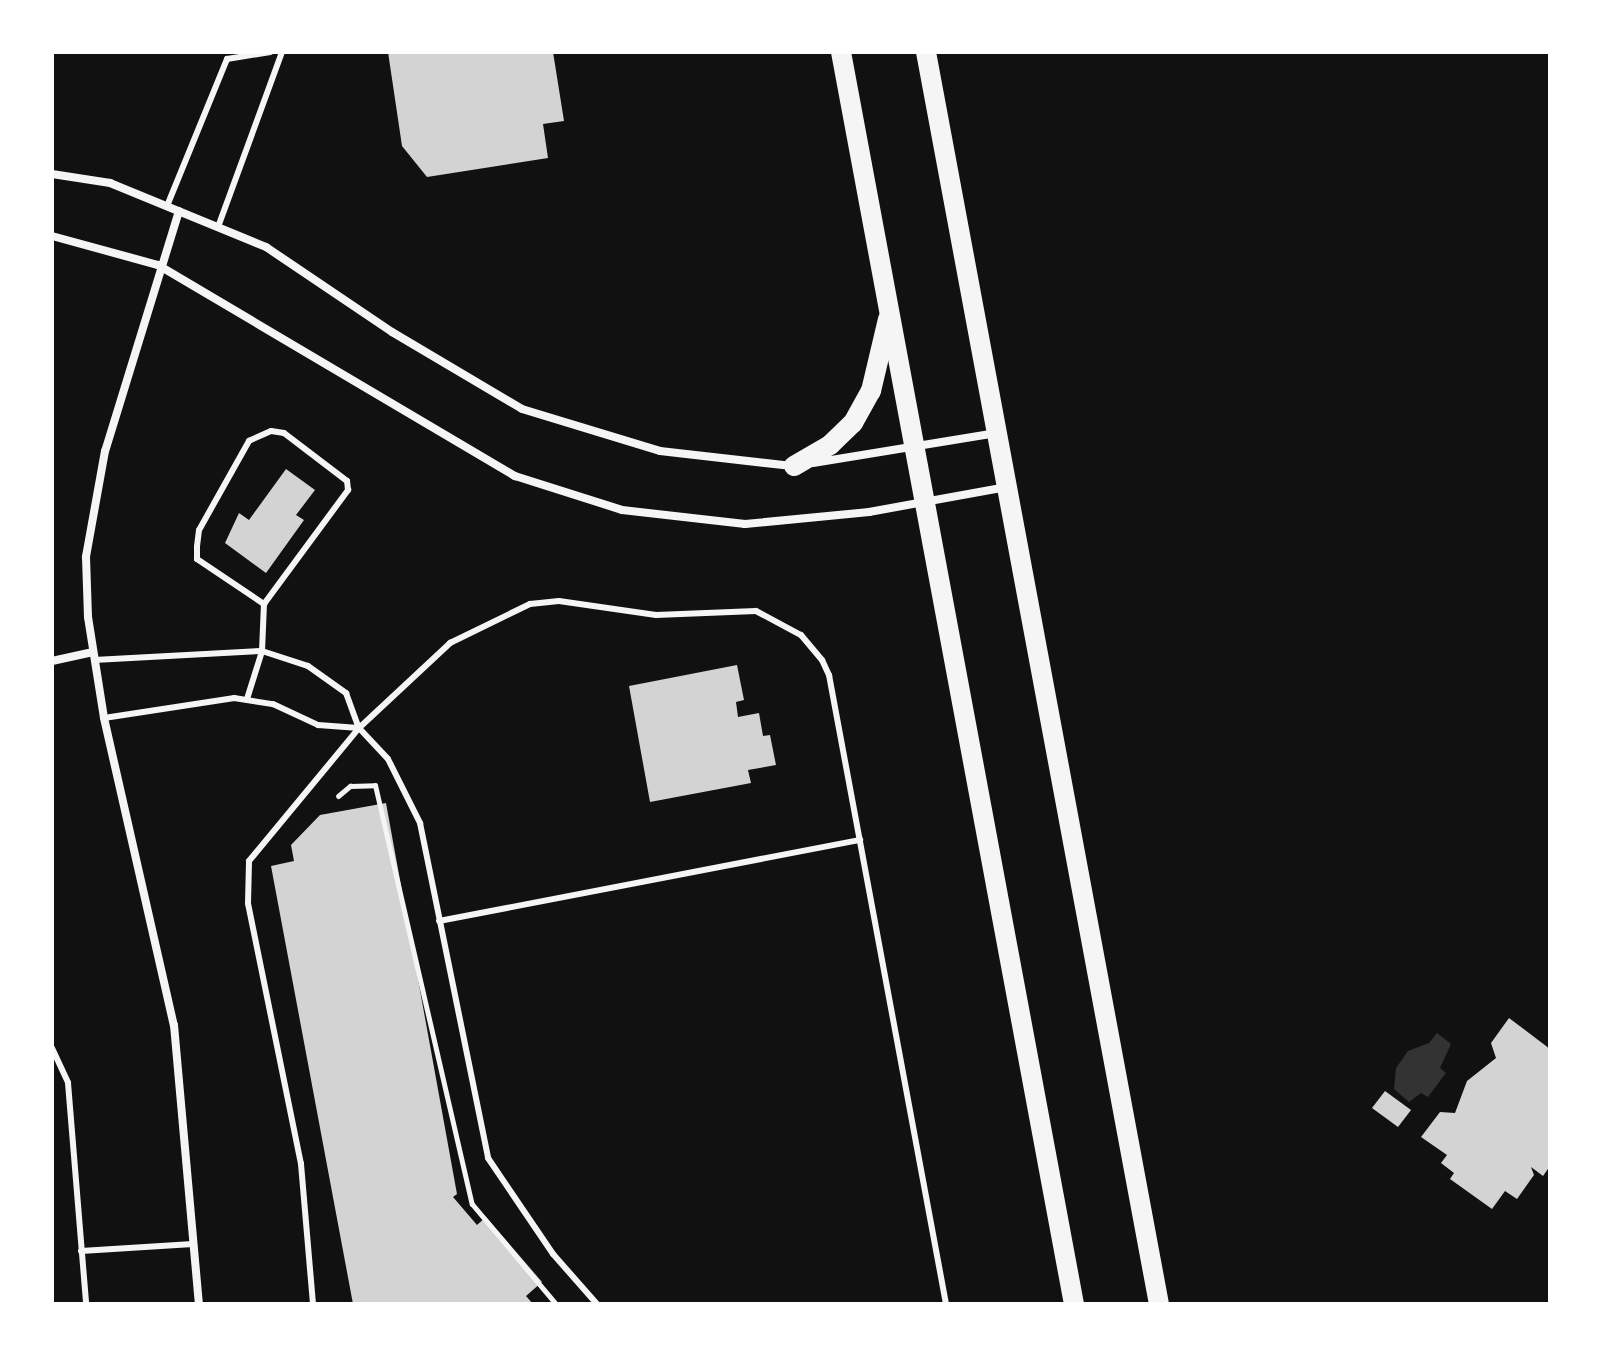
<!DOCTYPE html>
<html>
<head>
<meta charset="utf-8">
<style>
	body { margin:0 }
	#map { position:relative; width:1602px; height:1356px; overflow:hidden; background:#111; font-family:Barlow,sans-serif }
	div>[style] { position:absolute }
	.water>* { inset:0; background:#333 }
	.building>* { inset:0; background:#d3d3d3 }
	.path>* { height:5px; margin:-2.5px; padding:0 2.5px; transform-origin:2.5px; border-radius:2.5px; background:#f5f5f5 }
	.service>* { height:6px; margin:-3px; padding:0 3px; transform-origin:3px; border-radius:3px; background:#f5f5f5 }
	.minor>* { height:8px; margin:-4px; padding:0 4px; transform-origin:4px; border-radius:4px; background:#f5f5f5 }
	.primary>* { height:20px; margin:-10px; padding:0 10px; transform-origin:10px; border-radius:10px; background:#f5f5f5 }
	span { translate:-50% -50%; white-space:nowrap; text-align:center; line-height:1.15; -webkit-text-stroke:8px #fff; paint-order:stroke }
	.frame { position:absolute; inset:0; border:54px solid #fff; pointer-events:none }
</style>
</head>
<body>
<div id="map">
	<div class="water">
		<i style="clip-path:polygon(1437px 1033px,1451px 1044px,1440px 1068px,1446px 1073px,1428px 1097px,1421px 1093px,1409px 1102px,1394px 1089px,1396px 1068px,1408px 1051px,1429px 1043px)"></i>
	</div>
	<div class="building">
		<i style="clip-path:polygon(388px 52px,553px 52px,564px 121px,543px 124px,548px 158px,427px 177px,402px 146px)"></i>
		<i style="clip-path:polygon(286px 469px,315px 490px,296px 515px,304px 520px,266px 573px,225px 543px,239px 513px,249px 520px)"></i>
		<i style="clip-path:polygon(737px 665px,744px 700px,736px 702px,738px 717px,759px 713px,763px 736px,770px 735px,776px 765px,748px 770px,751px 783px,650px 802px,629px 686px)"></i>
		<i style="clip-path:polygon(386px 803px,457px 1194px,453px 1197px,477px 1225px,486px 1217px,542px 1282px,526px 1296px,533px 1304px,353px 1304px,271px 866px,294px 861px,291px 845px,320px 815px)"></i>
		<i style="clip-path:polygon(1509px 1018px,1550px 1049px,1550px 1166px,1543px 1176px,1531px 1167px,1534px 1175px,1517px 1199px,1505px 1191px,1492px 1209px,1450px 1179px,1454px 1173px,1441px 1163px,1447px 1155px,1421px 1137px,1440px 1112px,1455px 1113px,1467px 1081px,1496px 1058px,1491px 1043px)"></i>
		<i style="clip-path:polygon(1385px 1091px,1411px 1110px,1398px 1127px,1372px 1108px)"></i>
	</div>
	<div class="path">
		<i style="left:338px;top:796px;width:16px;rotate:-40deg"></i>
		<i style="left:350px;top:786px;width:25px;rotate:-2deg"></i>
		<i style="left:375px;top:785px;width:430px;rotate:77deg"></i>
		<i style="left:472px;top:1204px;width:131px;rotate:50deg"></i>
	</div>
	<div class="service">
		<i style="left:167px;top:206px;width:159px;rotate:-67.8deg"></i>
		<i style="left:227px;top:59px;width:44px;rotate:-9.2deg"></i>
		<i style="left:218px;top:227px;width:186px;rotate:-69.9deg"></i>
		<i style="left:94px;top:660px;width:168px;rotate:-3.1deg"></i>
		<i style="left:262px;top:651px;width:48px;rotate:18.1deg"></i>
		<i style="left:308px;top:666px;width:47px;rotate:35.4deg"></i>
		<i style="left:346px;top:693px;width:37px;rotate:70deg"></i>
		<i style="left:359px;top:728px;width:42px;rotate:46.9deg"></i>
		<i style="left:388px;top:759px;width:72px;rotate:63.4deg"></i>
		<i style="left:420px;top:823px;width:342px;rotate:78.5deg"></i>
		<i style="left:488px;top:1158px;width:116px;rotate:55.9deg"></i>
		<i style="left:553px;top:1254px;width:67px;rotate:48.7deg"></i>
		<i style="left:247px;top:699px;width:50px;rotate:-72.6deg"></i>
		<i style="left:262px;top:651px;width:47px;rotate:-87.6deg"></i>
		<i style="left:264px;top:604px;width:142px;rotate:-53.6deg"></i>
		<i style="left:348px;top:490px;width:9px;rotate:-96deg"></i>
		<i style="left:347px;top:481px;width:79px;rotate:-142.7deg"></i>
		<i style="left:284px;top:433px;width:13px;rotate:-171deg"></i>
		<i style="left:271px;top:431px;width:24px;rotate:156deg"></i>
		<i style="left:249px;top:441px;width:102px;rotate:119.3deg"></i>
		<i style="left:199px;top:530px;width:17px;rotate:97deg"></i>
		<i style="left:197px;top:547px;width:12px;rotate:90deg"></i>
		<i style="left:197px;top:559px;width:81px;rotate:33.9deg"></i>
		<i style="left:104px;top:718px;width:132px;rotate:-8.7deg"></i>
		<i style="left:234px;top:698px;width:39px;rotate:9deg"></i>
		<i style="left:273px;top:704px;width:50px;rotate:25deg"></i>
		<i style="left:318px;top:725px;width:41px;rotate:4.2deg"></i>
		<i style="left:439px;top:921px;width:429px;rotate:-10.9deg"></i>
		<i style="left:52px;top:1048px;width:38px;rotate:65deg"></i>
		<i style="left:68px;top:1083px;width:222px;rotate:85.3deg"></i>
		<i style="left:81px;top:1251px;width:112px;rotate:-3.6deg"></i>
		<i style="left:313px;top:1304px;width:141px;rotate:-94.9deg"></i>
		<i style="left:301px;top:1164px;width:266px;rotate:-101.5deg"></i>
		<i style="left:248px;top:903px;width:42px;rotate:-88.6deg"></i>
		<i style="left:249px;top:861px;width:173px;rotate:-50.4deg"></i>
		<i style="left:359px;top:728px;width:125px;rotate:-43deg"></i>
		<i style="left:450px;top:643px;width:89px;rotate:-26deg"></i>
		<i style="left:530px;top:604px;width:29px;rotate:-6deg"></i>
		<i style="left:559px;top:601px;width:98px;rotate:8.2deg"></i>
		<i style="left:656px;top:615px;width:100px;rotate:-2.3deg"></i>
		<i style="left:756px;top:611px;width:51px;rotate:28.1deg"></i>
		<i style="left:801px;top:635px;width:33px;rotate:50deg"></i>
		<i style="left:822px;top:660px;width:17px;rotate:65deg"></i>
		<i style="left:829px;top:675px;width:640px;rotate:79.46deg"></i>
	</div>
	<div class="minor">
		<i style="left:52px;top:174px;width:59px;rotate:8.8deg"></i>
		<i style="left:110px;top:183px;width:169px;rotate:22.3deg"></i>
		<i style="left:266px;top:247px;width:152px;rotate:34deg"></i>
		<i style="left:392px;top:332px;width:151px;rotate:30.6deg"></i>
		<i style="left:522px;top:409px;width:144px;rotate:16.9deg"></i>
		<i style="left:660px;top:451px;width:133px;rotate:6.5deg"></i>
		<i style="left:179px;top:211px;width:251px;rotate:107.1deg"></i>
		<i style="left:105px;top:451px;width:108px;rotate:100.2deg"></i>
		<i style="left:86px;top:557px;width:60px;rotate:88.1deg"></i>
		<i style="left:88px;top:617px;width:102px;rotate:81deg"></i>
		<i style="left:104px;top:718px;width:315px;rotate:77.2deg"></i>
		<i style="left:174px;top:1025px;width:280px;rotate:84.9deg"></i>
		<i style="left:52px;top:236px;width:110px;rotate:15.3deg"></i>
		<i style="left:158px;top:265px;width:415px;rotate:30.6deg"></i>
		<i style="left:515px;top:476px;width:112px;rotate:17.6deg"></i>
		<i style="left:622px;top:510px;width:124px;rotate:6.5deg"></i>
		<i style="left:745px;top:524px;width:125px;rotate:-5.5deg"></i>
		<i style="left:869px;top:512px;width:140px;rotate:-10.3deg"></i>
		<i style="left:813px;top:463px;width:186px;rotate:-9.3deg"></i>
		<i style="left:52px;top:661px;width:42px;rotate:-12.4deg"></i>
	</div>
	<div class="primary">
		<i style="left:841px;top:52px;width:1273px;rotate:79.46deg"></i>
		<i style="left:926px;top:52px;width:1273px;rotate:79.46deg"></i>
		<i style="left:794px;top:466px;width:42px;rotate:-30.3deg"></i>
		<i style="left:830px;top:445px;width:32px;rotate:-44deg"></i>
		<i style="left:853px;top:423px;width:37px;rotate:-61deg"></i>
		<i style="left:871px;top:391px;width:74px;rotate:-76.7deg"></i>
	</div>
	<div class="frame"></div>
</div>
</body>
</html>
